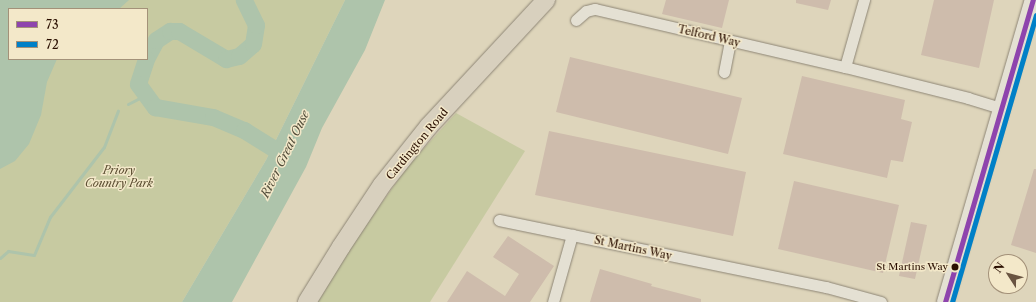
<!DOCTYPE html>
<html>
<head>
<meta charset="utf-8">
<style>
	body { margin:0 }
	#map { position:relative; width:1036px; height:302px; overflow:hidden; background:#ded5bb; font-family:"Libre Caslon Text",serif }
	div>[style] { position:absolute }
	.green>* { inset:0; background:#c7caa1 }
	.water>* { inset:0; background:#aec4ab }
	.stream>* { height:3px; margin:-1.5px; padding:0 1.5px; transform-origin:1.5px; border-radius:1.5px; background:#aec4ab }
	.river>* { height:17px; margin:-8.5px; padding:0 8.5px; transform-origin:8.5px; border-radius:8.5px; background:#aec4ab }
	.building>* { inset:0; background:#cebcac }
	.roads { filter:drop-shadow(0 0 1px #8d8575) drop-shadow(0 0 1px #8d8575) }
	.street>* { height:11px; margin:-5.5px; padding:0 5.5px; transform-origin:5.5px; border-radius:5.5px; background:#e4e0d3 }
	.secondary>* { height:16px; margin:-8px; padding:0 8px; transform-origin:8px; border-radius:8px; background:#e4e0d3 }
	.primary>* { height:18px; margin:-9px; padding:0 9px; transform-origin:9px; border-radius:9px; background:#d8d0be }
	.bus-1>* { height:5px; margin:-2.5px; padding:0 2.5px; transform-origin:2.5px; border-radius:2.5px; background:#8e44ad }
	.bus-2>* { height:5px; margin:-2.5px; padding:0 2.5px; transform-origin:2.5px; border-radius:2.5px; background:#0080c7 }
	.dots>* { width:11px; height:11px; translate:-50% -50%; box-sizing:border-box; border:2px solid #f3e8c9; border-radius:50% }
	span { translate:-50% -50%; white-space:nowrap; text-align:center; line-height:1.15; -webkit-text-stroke:3px #f3e8c9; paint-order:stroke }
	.bus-label { font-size:10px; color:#2a0f00 }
	.right { translate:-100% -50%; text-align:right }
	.street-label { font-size:11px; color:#2a0f00 }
	.park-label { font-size:11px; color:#5b4d31; font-style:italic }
	.water-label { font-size:12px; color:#514c39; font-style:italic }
	.legend { position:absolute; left:8px; top:8px; width:140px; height:52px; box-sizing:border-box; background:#f3e8c9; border:1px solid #a39179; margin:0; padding:5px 7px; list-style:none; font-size:12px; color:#2a0f00 }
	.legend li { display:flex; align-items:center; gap:8px; height:20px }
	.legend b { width:20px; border:1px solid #a39179 }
	.north { position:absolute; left:988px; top:254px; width:40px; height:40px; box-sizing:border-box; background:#f3e8c9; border:1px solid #a39179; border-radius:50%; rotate:306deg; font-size:11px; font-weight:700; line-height:16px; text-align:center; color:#2a0f00 }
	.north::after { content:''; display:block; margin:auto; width:14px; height:18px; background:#695441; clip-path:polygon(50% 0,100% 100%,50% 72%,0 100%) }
</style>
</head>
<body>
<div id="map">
	<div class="green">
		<i style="clip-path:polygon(evenodd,0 0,345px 0,266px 160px,182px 302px,0 302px,0 0,9px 9px,147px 9px,147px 59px,9px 59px,9px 9px)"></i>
		<i style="clip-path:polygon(456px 113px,525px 151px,430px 302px,318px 302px,349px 249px,408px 166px)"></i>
	</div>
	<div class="water">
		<i style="clip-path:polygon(0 0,129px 0,119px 9px,9px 9px,9px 59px,57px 59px,47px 82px,41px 115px,29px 144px,15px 161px,0 169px)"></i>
		<i style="clip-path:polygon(345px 0,385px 0,365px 50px,322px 128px,306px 167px,232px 302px,182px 302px,266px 160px)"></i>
	</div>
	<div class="stream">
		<i style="left:128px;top:104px;width:20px;rotate:-27deg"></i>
		<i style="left:0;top:258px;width:11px;rotate:-41deg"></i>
		<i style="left:8px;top:251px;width:26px;rotate:9deg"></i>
		<i style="left:34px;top:255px;width:41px;rotate:-67.2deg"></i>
		<i style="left:50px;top:217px;width:88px;rotate:-52.4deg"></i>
		<i style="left:104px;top:147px;width:39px;rotate:-69deg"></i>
	</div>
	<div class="river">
		<i style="left:147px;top:57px;width:19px;rotate:-62deg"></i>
		<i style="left:156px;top:40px;width:17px;rotate:-33deg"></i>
		<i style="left:170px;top:31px;width:9px"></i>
		<i style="left:179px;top:31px;width:55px;rotate:30.8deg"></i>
		<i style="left:226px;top:59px;width:13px;rotate:-13deg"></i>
		<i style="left:239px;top:56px;width:18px;rotate:-41deg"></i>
		<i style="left:253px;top:44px;width:19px;rotate:-81deg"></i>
		<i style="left:256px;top:25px;width:28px;rotate:-116deg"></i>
		<i style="left:146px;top:59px;width:26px;rotate:108deg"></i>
		<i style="left:138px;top:84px;width:29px;rotate:54deg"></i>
		<i style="left:155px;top:107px;width:59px;rotate:9.8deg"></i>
		<i style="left:213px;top:117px;width:34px;rotate:23deg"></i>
		<i style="left:244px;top:130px;width:47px;rotate:32deg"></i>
	</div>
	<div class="building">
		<i style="clip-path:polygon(666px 0,729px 0,722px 28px,662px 14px)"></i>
		<i style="clip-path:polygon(796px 0,831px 0,828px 10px,796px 3px)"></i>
		<i style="clip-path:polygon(934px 0,994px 0,979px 68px,921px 55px)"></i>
		<i style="clip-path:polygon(570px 57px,742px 98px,728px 154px,556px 112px)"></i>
		<i style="clip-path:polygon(802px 76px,905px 100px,901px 119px,912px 122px,903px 162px,891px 160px,887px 178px,783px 154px)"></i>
		<i style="clip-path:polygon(549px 131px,746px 172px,733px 236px,535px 195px)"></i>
		<i style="clip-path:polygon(1034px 169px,1036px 169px,1036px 253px,1011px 245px)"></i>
		<i style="clip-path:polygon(794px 181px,899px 205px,883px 273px,778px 249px)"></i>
		<i style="clip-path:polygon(911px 222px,927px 225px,915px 279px,899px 276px)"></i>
		<i style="clip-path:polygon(508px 236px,554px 266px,530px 302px,447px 302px,467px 271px,505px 296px,519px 274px,493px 257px)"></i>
		<i style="clip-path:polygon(600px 269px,652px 284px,651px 286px,701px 299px,701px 302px,590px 302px)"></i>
	</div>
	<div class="roads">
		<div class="street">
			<i style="left:576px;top:20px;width:13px;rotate:-42deg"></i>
			<i style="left:586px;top:11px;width:9px;rotate:-13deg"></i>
			<i style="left:595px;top:9px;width:257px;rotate:13.1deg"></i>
			<i style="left:845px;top:67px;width:127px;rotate:14.1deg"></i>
			<i style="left:968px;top:98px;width:34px;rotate:17deg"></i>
			<i style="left:845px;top:67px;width:70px;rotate:-74.2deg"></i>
			<i style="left:724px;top:72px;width:32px;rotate:-79deg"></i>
			<i style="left:499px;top:220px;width:334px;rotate:11.6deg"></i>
			<i style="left:826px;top:287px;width:57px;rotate:15.3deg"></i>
			<i style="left:553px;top:302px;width:70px;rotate:-74.2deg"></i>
		</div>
		<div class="secondary">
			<i style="left:945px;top:302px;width:315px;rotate:-73.8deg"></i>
		</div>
		<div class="primary">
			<i style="left:307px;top:302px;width:65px;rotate:-58.3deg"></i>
			<i style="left:341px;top:247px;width:74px;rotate:-56.5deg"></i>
			<i style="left:382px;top:185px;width:75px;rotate:-51.5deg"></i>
			<i style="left:429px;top:126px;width:172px;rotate:-47.1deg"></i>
		</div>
	</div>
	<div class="bus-1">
		<i style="left:945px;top:302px;width:315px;rotate:-73.8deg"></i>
	</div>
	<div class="bus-2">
		<i style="left:952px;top:302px;width:299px;rotate:-73.7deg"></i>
	</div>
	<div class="dots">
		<i style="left:955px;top:267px;background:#2a0f00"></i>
	</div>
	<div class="bus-label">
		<span class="right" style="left:948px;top:267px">St Martins Way</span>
	</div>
	<div class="street-label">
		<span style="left:709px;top:36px;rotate:13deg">Telford Way</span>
		<span style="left:417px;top:144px;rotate:-50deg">Cardington Road</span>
		<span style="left:633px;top:248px;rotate:12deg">St Martins Way</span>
	</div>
	<div class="park-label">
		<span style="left:119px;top:177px">Priory<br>Country Park</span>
	</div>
	<div class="water-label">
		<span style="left:285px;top:154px;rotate:-64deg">River Great Ouse</span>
	</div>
	<ul class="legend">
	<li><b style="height:5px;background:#8e44ad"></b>73</li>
	<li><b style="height:5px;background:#0080c7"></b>72</li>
	</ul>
	<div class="north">N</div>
</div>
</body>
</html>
